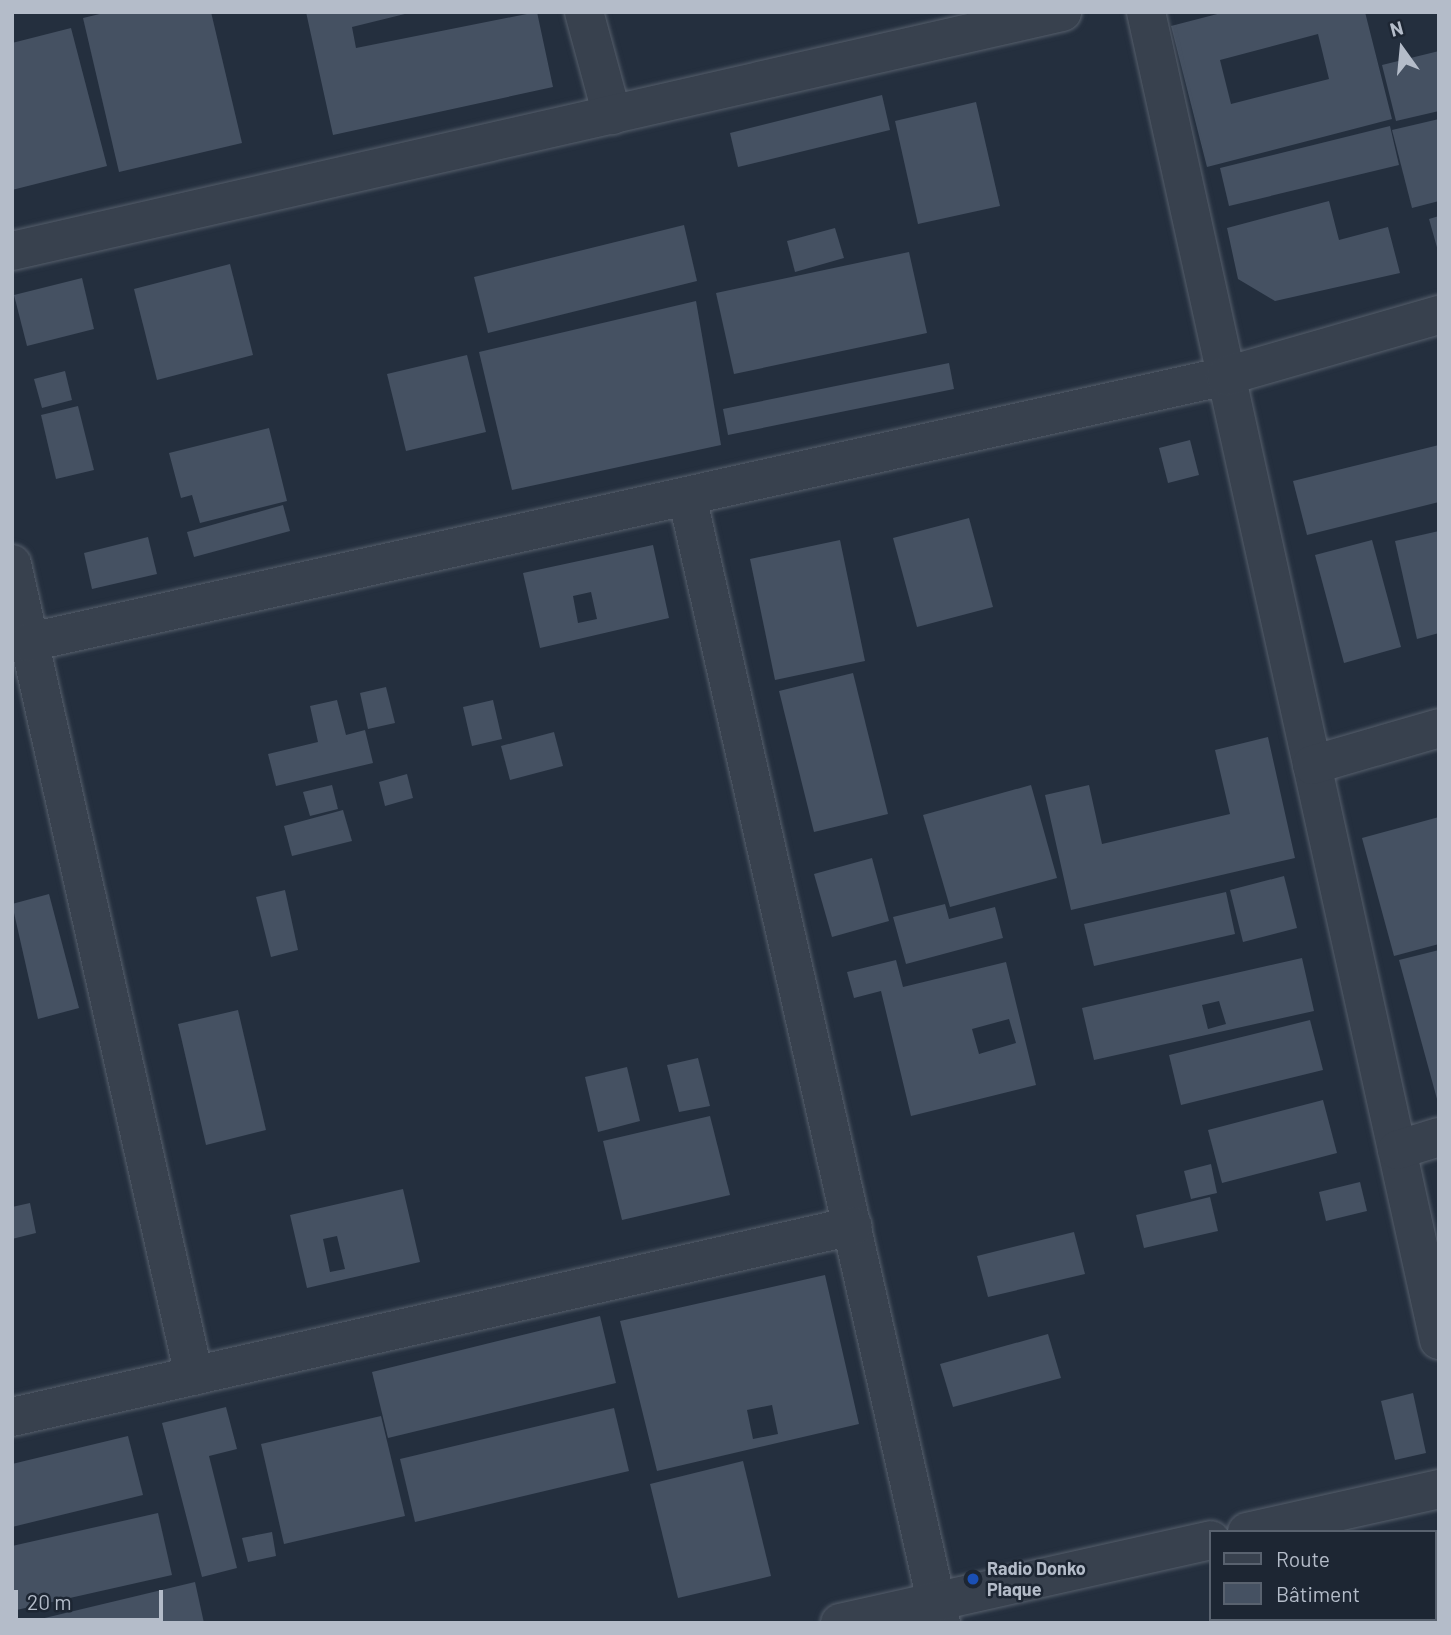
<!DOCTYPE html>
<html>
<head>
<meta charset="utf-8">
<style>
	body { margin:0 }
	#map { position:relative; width:1451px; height:1635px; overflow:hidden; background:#242f3e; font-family:Barlow,sans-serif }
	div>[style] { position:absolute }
	.building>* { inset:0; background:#455162 }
	.roads { filter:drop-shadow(0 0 2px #565f6c) drop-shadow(0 0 2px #565f6c) }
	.minor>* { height:38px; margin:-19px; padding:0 19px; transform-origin:19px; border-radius:19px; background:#38414e }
	.dots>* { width:19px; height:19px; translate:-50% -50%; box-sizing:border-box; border:4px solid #1d2633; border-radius:50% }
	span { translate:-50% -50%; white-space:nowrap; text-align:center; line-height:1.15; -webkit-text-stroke:5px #1d2633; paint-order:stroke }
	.poi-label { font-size:18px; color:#b4bcc9; font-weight:700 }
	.left { translate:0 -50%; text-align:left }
	.frame { position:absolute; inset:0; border:14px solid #b4bcc9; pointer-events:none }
	.legend { position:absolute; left:1209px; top:1530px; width:228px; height:91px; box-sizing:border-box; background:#1d2633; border:2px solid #59626f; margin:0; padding:9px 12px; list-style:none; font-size:21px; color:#b4bcc9 }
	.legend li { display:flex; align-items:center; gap:14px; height:35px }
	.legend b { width:35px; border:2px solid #59626f }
	.north { position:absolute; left:1367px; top:14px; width:70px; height:70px; -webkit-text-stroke:5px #1d2633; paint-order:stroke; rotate:345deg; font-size:19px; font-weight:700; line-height:28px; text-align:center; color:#b4bcc9 }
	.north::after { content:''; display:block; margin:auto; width:24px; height:32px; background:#b4bcc9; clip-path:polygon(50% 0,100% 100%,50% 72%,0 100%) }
	.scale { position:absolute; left:14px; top:1590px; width:149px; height:32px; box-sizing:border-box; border:4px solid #b4bcc9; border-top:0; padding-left:9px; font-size:21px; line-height:24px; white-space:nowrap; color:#b4bcc9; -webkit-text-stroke:5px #1d2633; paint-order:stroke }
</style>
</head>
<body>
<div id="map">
	<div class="building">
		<i style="clip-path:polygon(108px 12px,211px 12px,242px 143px,119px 172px,83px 18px)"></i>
		<i style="clip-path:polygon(306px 12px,413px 12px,352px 27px,356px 48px,537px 12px,553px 87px,333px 135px)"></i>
		<i style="clip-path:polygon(evenodd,1225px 12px,1365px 12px,1392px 119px,1207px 167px,1171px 26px,1225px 12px,1318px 34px,1329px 79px,1231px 104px,1220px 60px,1318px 34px)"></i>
		<i style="clip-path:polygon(71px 28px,107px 166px,12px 190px,12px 43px)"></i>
		<i style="clip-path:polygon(1439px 51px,1439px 111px,1396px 121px,1382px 65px)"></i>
		<i style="clip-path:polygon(882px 95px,890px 130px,738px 167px,730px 133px)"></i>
		<i style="clip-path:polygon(976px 102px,1000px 206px,918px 224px,895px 121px)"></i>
		<i style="clip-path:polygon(1439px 119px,1439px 201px,1412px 208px,1392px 130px)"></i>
		<i style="clip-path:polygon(1390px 126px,1399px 165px,1229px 206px,1220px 168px)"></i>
		<i style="clip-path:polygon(1329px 201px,1339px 240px,1388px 227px,1400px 273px,1275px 301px,1238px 279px,1227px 228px)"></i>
		<i style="clip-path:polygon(1439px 216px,1439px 251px,1438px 251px,1429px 219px)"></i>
		<i style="clip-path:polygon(684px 225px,697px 281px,488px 333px,474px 277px)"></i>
		<i style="clip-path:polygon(835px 228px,844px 258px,795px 272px,787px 241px)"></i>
		<i style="clip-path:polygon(909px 252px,927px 333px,734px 374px,716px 293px)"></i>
		<i style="clip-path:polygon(230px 264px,253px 355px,157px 380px,134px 289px)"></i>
		<i style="clip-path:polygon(82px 278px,94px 329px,27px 346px,14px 295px)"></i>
		<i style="clip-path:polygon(696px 301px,721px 445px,512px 490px,479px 352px)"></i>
		<i style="clip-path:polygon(467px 355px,486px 432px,406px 451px,387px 374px)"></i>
		<i style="clip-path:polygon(949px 363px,954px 389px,728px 435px,723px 409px)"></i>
		<i style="clip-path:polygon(65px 371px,72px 400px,42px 408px,34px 379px)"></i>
		<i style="clip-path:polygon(78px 406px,94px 470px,56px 479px,41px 415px)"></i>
		<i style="clip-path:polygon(269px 428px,287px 501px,200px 523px,192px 495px,181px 498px,169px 453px)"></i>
		<i style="clip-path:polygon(1190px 440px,1199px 475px,1168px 483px,1159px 448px)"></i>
		<i style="clip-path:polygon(1439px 445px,1439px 502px,1307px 535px,1293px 481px)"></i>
		<i style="clip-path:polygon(283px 505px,290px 531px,194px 557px,187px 532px)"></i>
		<i style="clip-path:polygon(969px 518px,993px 607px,917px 627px,893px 538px)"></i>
		<i style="clip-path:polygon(1439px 531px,1439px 633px,1417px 639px,1395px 541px)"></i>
		<i style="clip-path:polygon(148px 537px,157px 574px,92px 589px,84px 553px)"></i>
		<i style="clip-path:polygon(840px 540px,865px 661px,775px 680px,750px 559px)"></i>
		<i style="clip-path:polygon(1372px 540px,1401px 647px,1344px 663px,1315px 555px)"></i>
		<i style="clip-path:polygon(evenodd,653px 545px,669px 618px,540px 648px,523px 573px,653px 545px,591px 592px,597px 619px,578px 623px,573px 596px,591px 592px)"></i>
		<i style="clip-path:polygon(853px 673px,888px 814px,814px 832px,779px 691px)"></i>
		<i style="clip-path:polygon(386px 687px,395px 723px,368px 729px,360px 693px)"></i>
		<i style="clip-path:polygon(337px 700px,346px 735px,365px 730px,373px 763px,276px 786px,268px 754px,318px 742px,310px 706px)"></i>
		<i style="clip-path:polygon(493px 700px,502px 739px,472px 746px,463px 707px)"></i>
		<i style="clip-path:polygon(554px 732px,563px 766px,510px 780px,501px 746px)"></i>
		<i style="clip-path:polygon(1268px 737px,1295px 858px,1071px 910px,1045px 795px,1089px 785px,1102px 844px,1230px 814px,1215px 750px)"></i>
		<i style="clip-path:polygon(407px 774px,413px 798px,385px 806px,379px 782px)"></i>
		<i style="clip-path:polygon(332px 785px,338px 809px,310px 816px,303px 792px)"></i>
		<i style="clip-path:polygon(1031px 785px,1057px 878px,950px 907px,923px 815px)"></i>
		<i style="clip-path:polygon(343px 810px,352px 841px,292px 856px,284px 826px)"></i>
		<i style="clip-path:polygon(1439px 817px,1439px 944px,1394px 956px,1362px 838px)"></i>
		<i style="clip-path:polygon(872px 858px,889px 921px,832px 937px,814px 874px)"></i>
		<i style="clip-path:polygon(1284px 876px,1297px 928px,1243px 942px,1230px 890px)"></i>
		<i style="clip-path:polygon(285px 890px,298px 950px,271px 957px,256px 897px)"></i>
		<i style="clip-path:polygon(1226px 892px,1235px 934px,1094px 966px,1084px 924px)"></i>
		<i style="clip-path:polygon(49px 894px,79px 1008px,38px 1019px,12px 904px)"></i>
		<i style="clip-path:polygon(945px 904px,949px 919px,995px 907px,1003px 938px,906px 964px,893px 917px)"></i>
		<i style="clip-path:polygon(1439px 950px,1439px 1098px,1437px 1099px,1399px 960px)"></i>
		<i style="clip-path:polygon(evenodd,1302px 958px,1314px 1011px,1094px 1060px,1082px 1008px,1302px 958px,1219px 1001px,1226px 1024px,1208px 1029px,1202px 1005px,1219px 1001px)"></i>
		<i style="clip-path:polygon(evenodd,896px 960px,903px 987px,1006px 962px,1036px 1085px,911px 1116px,881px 991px,854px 998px,847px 972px,896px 960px,1009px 1019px,1016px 1043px,979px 1054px,972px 1029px,1009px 1019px)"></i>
		<i style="clip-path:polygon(238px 1010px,266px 1130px,206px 1145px,178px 1024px)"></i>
		<i style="clip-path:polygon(1310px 1020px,1323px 1070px,1181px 1105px,1169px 1055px)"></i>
		<i style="clip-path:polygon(698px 1058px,710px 1106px,679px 1112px,667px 1065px)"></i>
		<i style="clip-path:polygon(627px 1067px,640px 1121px,598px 1132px,585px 1077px)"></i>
		<i style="clip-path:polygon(1323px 1100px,1337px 1153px,1222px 1183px,1208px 1130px)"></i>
		<i style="clip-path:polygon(710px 1116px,730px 1195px,622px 1220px,603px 1141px)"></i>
		<i style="clip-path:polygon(1211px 1164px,1217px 1193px,1191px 1199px,1184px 1171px)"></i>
		<i style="clip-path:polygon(1360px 1182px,1367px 1211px,1326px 1221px,1319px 1192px)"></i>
		<i style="clip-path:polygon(evenodd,403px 1189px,420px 1262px,307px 1288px,290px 1215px,403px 1189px,337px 1236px,345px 1269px,330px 1272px,323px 1239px,337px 1236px)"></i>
		<i style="clip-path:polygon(1210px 1197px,1218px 1231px,1144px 1248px,1136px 1215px)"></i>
		<i style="clip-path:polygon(30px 1203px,36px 1233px,12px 1239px,12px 1207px)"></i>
		<i style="clip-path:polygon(1074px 1232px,1085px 1274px,988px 1297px,977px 1256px)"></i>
		<i style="clip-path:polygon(evenodd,825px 1275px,859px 1424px,657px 1471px,620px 1321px,825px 1275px,772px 1405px,778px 1434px,753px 1439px,747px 1410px,772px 1405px)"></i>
		<i style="clip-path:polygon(600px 1316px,616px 1383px,388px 1438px,372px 1372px)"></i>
		<i style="clip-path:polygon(1048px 1334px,1061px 1378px,953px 1407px,940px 1364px)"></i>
		<i style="clip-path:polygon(1413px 1393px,1426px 1453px,1395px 1460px,1381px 1401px)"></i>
		<i style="clip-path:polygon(226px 1407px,237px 1449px,209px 1456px,237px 1568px,202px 1577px,162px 1423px)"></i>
		<i style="clip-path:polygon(614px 1408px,629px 1471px,415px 1522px,400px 1459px)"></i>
		<i style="clip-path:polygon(381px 1416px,405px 1516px,284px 1544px,261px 1444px)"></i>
		<i style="clip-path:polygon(128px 1436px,143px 1495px,12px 1527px,12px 1464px)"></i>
		<i style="clip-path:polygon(743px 1461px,771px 1576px,678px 1598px,650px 1484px)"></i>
		<i style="clip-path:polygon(158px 1513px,172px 1575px,12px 1611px,12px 1546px)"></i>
		<i style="clip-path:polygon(272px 1532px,276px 1556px,248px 1562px,242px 1538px)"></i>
		<i style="clip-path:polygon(195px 1582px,204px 1623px,28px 1623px,28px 1622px)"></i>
		<i style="clip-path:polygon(1439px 1592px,1439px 1623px,1343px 1623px,1435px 1619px)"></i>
	</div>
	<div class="roads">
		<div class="minor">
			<i style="left:584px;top:12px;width:107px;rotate:74.8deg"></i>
			<i style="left:1146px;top:12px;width:1360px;rotate:77.56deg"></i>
			<i style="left:12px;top:251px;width:1077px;rotate:-12.82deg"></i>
			<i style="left:687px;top:496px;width:1155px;rotate:77.3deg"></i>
			<i style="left:12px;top:564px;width:832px;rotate:77.37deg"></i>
			<i style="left:30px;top:642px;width:1225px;rotate:-12.54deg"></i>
			<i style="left:1226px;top:376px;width:222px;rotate:-16deg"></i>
			<i style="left:1312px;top:765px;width:132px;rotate:-16.2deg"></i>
			<i style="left:1397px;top:1150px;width:44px;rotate:-17.2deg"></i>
			<i style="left:12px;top:1417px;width:862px;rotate:-12.8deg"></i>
			<i style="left:1247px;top:1532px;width:197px;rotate:-12.6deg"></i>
			<i style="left:840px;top:1623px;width:380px;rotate:-12.6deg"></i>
		</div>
	</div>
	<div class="dots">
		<i style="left:973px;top:1579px;background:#1a4fb4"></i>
	</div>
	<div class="poi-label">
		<span class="left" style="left:987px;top:1579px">Radio Donko<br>Plaque</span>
	</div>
	<div class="frame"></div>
	<ul class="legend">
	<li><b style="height:9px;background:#38414e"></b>Route</li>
	<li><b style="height:19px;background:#455162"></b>Bâtiment</li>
	</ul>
	<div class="north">N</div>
	<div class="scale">20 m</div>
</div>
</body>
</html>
